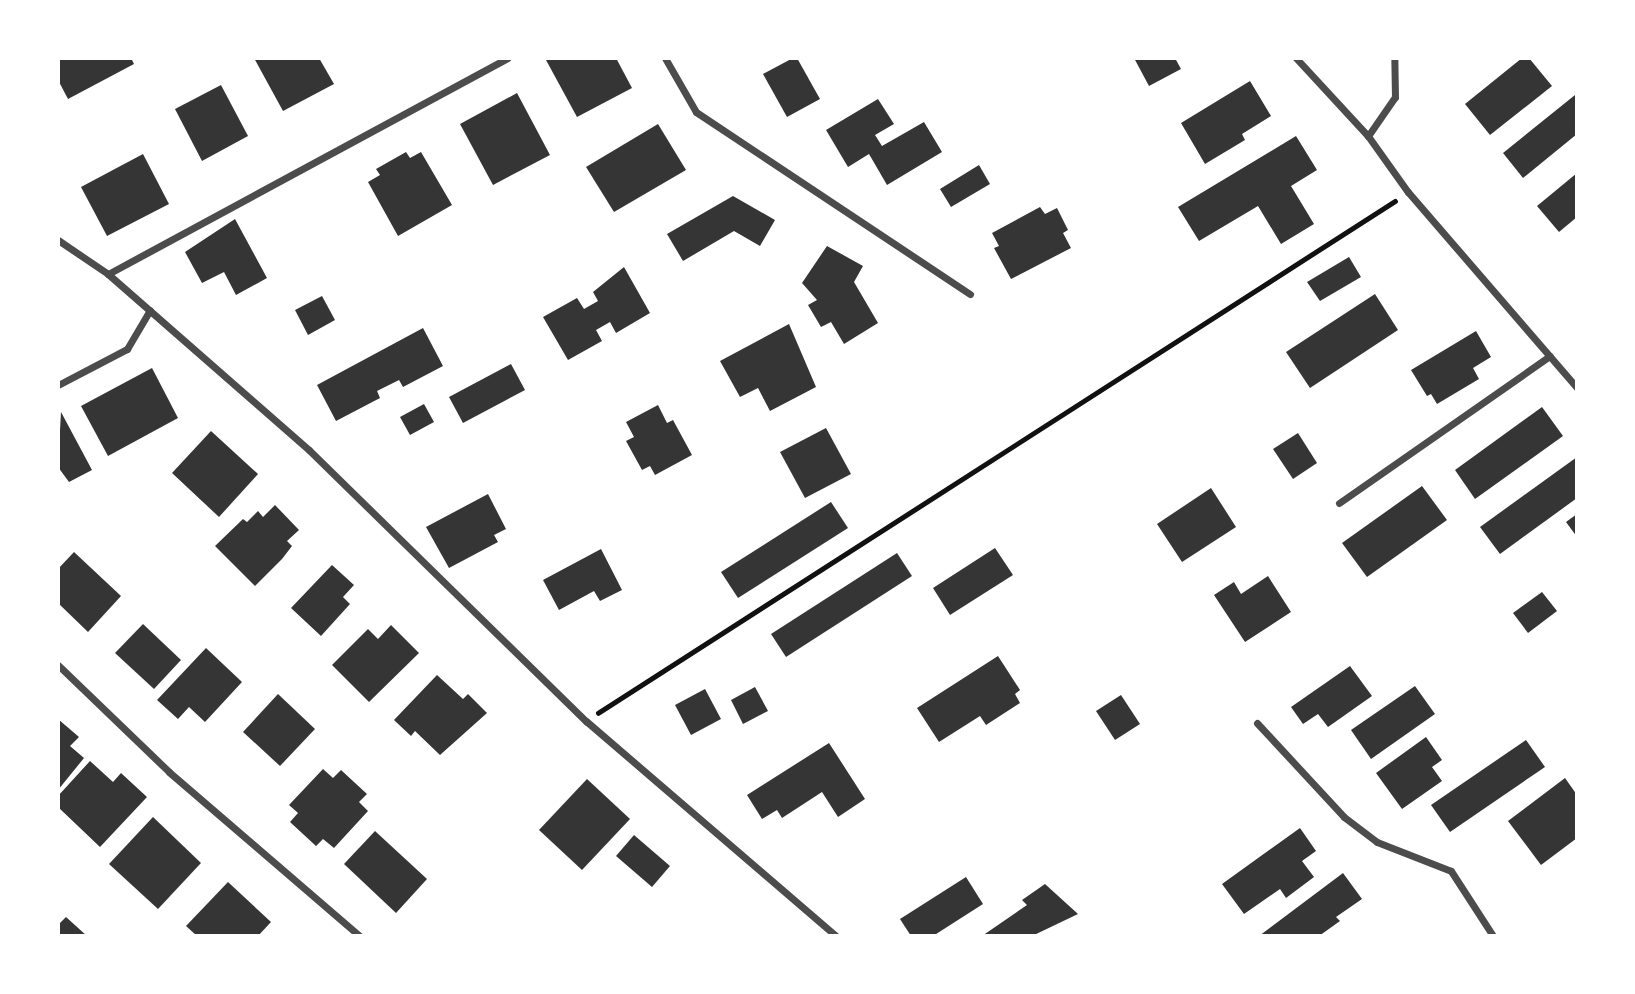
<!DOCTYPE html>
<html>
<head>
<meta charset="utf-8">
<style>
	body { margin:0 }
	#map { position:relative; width:1635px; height:994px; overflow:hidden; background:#fff; font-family:"Work Sans",sans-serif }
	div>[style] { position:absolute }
	.building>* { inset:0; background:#353535 }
	.path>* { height:4.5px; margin:-2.25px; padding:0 2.25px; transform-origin:2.25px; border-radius:2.25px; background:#111 }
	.minor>* { height:7px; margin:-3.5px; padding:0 3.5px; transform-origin:3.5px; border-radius:3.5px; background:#4c4c4c }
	span { translate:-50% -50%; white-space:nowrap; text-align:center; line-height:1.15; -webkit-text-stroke:6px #fff; paint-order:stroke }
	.frame { position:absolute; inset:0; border:60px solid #fff; pointer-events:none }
</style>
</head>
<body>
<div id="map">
	<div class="building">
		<i style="clip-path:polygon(58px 58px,131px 58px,134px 64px,68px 99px,58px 80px)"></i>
		<i style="clip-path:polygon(254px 58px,319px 58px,334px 84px,283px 111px)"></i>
		<i style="clip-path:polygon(551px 58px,616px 58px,632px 88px,577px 117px,546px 60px)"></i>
		<i style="clip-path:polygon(793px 58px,797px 58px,820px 99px,787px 117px,763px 74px)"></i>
		<i style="clip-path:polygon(1134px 58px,1175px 58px,1181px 69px,1149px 86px)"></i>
		<i style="clip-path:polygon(1522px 58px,1529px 58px,1552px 86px,1490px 135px,1465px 104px)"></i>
		<i style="clip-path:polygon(1250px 81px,1271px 116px,1242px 134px,1245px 140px,1205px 164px,1181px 123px)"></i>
		<i style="clip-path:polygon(221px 85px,248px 136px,202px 161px,175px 109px)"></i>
		<i style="clip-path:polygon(517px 93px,550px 155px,493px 185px,460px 124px)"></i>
		<i style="clip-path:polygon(1575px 95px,1577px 134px,1523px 178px,1503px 153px)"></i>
		<i style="clip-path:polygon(878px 99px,894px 124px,875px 135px,882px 146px,924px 122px,942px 152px,887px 185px,869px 154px,848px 167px,826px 130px)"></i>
		<i style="clip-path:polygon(658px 124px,686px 170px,614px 212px,586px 167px)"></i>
		<i style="clip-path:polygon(1296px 136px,1317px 170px,1291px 186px,1314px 224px,1281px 244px,1258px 206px,1199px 241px,1178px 207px)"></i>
		<i style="clip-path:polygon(406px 152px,410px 158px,421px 152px,452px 205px,398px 236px,368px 182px,380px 175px,376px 169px)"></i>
		<i style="clip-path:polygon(143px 154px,169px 204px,107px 236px,81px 187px)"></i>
		<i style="clip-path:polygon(979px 165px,990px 184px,951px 207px,940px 189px)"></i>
		<i style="clip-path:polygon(1577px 173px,1577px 217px,1559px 232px,1537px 206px)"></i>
		<i style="clip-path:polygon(733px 196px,775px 220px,760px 246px,734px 231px,683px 261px,667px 234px)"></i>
		<i style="clip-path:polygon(1040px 207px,1045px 214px,1057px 208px,1068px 230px,1063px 233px,1071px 248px,1011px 279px,994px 248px,999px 246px,992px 233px)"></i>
		<i style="clip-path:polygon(235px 219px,267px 278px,236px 295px,224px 272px,202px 283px,185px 252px)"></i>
		<i style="clip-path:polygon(827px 246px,863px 266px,854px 282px,878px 323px,844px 344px,831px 322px,821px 327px,808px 305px,817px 300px,802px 283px)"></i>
		<i style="clip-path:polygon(1349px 257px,1361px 277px,1320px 301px,1307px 282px)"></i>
		<i style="clip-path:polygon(624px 267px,650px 313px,616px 333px,610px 322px,596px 330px,602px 341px,568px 360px,543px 317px,577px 298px,584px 309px,598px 301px,593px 292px)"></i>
		<i style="clip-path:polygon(1375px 294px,1398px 330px,1310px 388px,1286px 352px)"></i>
		<i style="clip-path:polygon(322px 296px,335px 320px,308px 335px,295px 310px)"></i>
		<i style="clip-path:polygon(789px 324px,816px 387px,770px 411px,758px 388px,740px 397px,720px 361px)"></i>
		<i style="clip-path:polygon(423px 328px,443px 366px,403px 387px,399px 380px,377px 391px,380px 398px,336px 421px,317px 385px)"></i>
		<i style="clip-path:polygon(1476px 331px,1491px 357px,1473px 368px,1479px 379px,1437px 404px,1431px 394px,1427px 396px,1411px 370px)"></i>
		<i style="clip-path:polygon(511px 364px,525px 390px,463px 423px,449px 397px)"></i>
		<i style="clip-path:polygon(152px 368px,178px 418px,108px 456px,81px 406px)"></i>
		<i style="clip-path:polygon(424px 404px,434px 422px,410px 435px,400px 417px)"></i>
		<i style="clip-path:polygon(658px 405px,667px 423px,673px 420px,692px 455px,655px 475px,650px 466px,642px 470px,626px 441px,634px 437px,626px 422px)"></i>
		<i style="clip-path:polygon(1542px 407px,1563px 436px,1475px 499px,1455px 470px)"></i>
		<i style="clip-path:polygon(61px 412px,92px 470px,69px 482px,58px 467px)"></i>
		<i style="clip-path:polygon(826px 428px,851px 474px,805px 498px,780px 452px)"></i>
		<i style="clip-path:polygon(211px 431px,258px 474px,219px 517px,172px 473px)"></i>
		<i style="clip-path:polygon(1298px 433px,1317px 463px,1293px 479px,1273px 449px)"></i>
		<i style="clip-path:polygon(1577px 457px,1577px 498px,1500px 554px,1480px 527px)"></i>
		<i style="clip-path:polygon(1422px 486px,1447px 520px,1367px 577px,1342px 543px)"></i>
		<i style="clip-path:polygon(1211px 488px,1236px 527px,1182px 562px,1157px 524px)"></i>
		<i style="clip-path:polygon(488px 494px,506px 529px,494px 535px,498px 542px,449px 568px,426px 527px)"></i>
		<i style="clip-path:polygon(831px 502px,848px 528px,738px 598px,721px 572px)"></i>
		<i style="clip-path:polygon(275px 505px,299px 530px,287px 541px,292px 546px,282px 559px,255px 586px,215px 546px,243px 519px,247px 522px,258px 511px,263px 517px)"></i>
		<i style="clip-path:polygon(1577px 514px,1577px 537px,1566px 522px)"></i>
		<i style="clip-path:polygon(995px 548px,1013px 575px,950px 615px,933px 588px)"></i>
		<i style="clip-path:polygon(601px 549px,622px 590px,600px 601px,594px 591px,559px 610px,543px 580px)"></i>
		<i style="clip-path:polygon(74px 552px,121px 596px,88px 632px,58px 603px,58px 569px)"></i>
		<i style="clip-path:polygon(897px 553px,912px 576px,786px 657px,771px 634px)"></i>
		<i style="clip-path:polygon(332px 565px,354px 585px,343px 597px,350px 604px,321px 636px,291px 608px)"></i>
		<i style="clip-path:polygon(1268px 576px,1291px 612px,1245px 642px,1214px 595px,1234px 582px,1241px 594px)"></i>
		<i style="clip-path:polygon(1542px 592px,1557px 611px,1528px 633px,1513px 613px)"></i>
		<i style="clip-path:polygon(143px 624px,181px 660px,154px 689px,115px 653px)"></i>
		<i style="clip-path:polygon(391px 625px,419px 653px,369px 702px,332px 665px,368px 629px,378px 639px)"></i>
		<i style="clip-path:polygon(206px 648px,242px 682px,205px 722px,189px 707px,178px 719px,157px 700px)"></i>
		<i style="clip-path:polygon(998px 656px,1020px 690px,1015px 694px,1020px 703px,986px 725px,980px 716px,939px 742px,917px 708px)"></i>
		<i style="clip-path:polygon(1350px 666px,1372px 696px,1328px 727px,1318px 714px,1303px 724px,1291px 707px)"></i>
		<i style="clip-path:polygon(437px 675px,463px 699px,468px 694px,487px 713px,440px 755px,415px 731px,411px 736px,394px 720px)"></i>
		<i style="clip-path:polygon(1415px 686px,1435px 714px,1371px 759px,1351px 730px)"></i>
		<i style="clip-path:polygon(755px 687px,768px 711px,743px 724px,731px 700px)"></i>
		<i style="clip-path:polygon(705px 689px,721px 719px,691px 735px,675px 705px)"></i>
		<i style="clip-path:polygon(278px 694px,315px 729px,280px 766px,243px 732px)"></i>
		<i style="clip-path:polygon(1121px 695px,1140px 724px,1115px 740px,1096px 711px)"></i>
		<i style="clip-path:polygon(58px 719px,79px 737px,70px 746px,84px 758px,58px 790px)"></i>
		<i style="clip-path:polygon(1426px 737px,1442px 760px,1432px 767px,1442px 781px,1402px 809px,1376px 773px)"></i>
		<i style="clip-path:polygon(1526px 740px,1545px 767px,1450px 832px,1431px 805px)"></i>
		<i style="clip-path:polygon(829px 743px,865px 799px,838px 817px,822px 792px,782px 818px,777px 810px,762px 819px,747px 795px)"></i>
		<i style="clip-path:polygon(90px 761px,113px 782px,121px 773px,147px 797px,100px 847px,58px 807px,58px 796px)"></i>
		<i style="clip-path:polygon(323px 769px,333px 778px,341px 770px,367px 794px,359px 802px,368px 811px,334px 848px,323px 839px,316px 846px,290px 822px,298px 813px,289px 805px)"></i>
		<i style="clip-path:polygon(1565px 778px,1577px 795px,1577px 838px,1541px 865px,1508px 821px)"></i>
		<i style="clip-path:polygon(587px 779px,630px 819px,582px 870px,539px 830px)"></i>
		<i style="clip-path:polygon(153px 817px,201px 863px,158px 909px,109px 864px)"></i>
		<i style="clip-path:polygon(1300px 828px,1316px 851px,1302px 861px,1314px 877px,1286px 898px,1280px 889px,1244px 914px,1222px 884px)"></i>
		<i style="clip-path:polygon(375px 831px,427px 879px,396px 913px,344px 864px)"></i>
		<i style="clip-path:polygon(634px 835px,670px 866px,652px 887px,616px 856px)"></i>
		<i style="clip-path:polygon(1343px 873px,1362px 899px,1336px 917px,1340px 921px,1319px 936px,1259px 936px)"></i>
		<i style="clip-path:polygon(966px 877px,983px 904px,933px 936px,911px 936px,900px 919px)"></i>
		<i style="clip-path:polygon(228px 882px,271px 922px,258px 936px,197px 936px,186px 926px)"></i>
		<i style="clip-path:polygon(1045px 884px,1078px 914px,1032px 936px,982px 936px,1027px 905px,1022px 900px)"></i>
		<i style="clip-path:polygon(66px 917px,87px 936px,58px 936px,58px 925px)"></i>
	</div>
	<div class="path">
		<i style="left:598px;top:713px;width:947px;rotate:-32.72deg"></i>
	</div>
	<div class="minor">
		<i style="left:665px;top:58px;width:62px;rotate:60.1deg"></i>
		<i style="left:696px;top:112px;width:329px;rotate:33.6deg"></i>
		<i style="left:1296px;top:58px;width:106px;rotate:47.3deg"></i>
		<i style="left:1368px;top:136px;width:69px;rotate:54.5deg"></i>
		<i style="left:1408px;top:192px;width:259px;rotate:49.2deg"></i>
		<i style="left:1368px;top:136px;width:47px;rotate:-55.3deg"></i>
		<i style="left:1395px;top:97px;width:39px;rotate:-91deg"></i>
		<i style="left:58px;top:240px;width:60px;rotate:34.2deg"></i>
		<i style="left:108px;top:274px;width:267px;rotate:41.2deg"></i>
		<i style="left:309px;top:450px;width:388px;rotate:44.4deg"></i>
		<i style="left:586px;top:721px;width:330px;rotate:40.7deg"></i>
		<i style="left:108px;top:274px;width:454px;rotate:-28.4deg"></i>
		<i style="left:58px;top:385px;width:78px;rotate:-27.6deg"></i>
		<i style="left:127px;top:349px;width:45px;rotate:-59.5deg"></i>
		<i style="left:1339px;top:503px;width:257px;rotate:-34.9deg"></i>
		<i style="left:58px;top:665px;width:154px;rotate:43.9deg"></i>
		<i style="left:169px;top:772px;width:252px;rotate:40.7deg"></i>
		<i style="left:1257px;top:723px;width:128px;rotate:47.2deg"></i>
		<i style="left:1344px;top:817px;width:41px;rotate:37.1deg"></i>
		<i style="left:1377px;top:842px;width:79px;rotate:21.4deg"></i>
		<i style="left:1451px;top:871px;width:77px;rotate:57.1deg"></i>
	</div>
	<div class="frame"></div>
</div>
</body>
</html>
